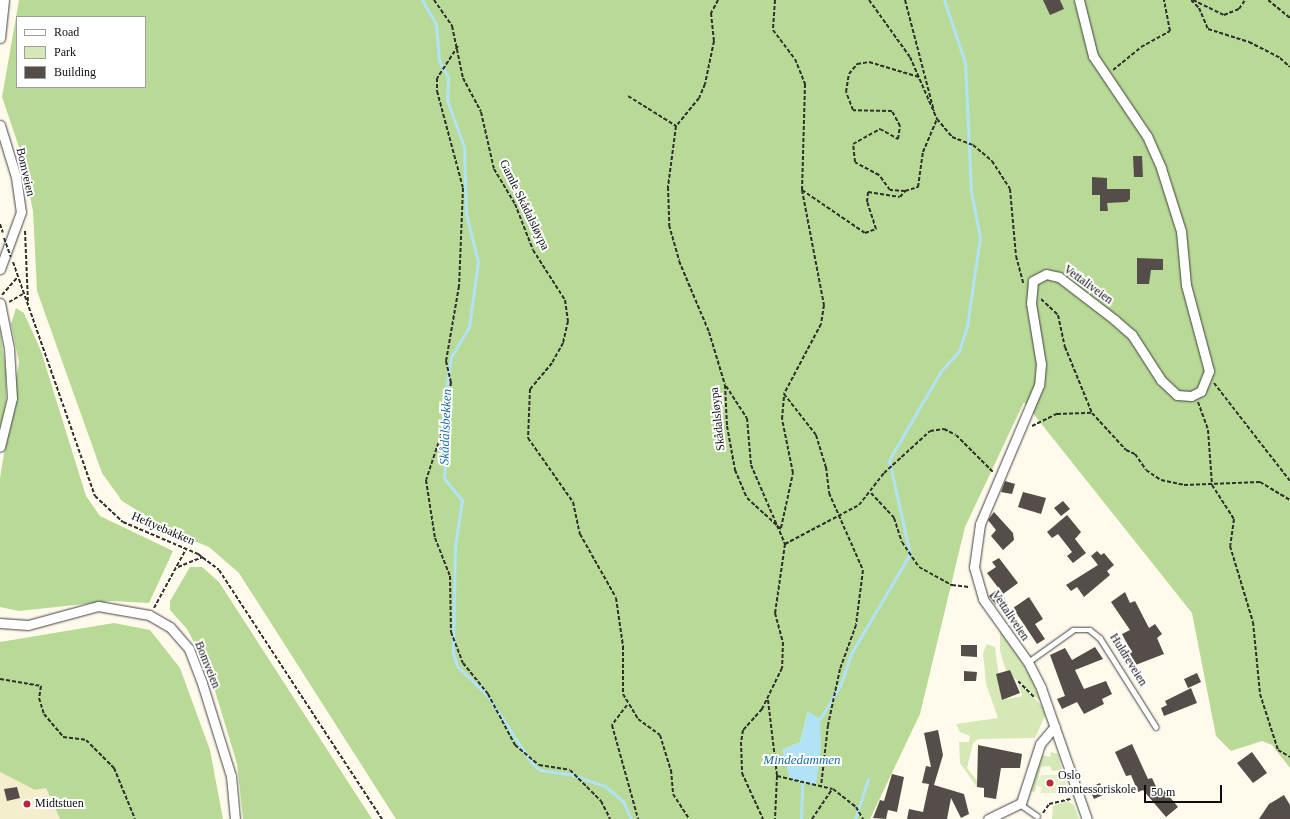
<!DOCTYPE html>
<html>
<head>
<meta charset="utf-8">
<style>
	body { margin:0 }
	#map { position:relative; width:1290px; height:819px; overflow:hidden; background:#fffaec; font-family:"Times New Roman",serif }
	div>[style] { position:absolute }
	.farmland>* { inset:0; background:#f4eecd }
	.green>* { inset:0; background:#d4e9b6 }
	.forest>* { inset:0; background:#b9da96 }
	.pitch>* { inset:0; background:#e5f0c8 }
	.water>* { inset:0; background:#b1e2f6 }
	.stream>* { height:3px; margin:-1.5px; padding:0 1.5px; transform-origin:1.5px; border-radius:1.5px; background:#b1e2f6 }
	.building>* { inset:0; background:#554d49 }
	.path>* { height:2px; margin-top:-1px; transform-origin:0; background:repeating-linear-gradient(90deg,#2f2f2f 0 4px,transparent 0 6px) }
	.roads { filter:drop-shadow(0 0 1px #404040) drop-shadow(0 0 1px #404040) }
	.service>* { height:4.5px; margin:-2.25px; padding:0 2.25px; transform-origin:2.25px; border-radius:2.25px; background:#fff }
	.minor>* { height:9px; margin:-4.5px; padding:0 4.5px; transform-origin:4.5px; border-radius:4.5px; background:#fff }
	.path-bridge>* { height:2px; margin-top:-1px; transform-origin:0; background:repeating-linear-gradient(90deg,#2f2f2f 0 4px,transparent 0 6px) }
	.dots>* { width:11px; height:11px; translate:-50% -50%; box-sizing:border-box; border:2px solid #fff; border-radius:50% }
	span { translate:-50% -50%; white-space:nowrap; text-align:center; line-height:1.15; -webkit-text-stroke:4px #fff; paint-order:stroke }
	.street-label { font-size:12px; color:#0d0d0d }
	.poi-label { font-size:12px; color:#0d0d0d }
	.left { translate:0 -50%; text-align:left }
	.water-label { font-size:13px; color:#166d9e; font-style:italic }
	.legend { position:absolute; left:16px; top:16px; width:130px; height:72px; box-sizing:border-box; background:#fff; border:1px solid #9e9e9e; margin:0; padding:5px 7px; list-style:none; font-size:12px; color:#0d0d0d }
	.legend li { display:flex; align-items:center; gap:8px; height:20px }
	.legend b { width:20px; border:1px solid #9e9e9e }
	.scale { position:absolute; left:1144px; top:785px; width:78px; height:18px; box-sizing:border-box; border:2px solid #0d0d0d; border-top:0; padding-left:5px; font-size:12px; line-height:14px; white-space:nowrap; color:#0d0d0d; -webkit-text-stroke:3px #fff; paint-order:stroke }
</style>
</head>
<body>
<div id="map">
	<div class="farmland">
		<i style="clip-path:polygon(0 772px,35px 790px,46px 788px,60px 819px,0 819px)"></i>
	</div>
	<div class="green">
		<i style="clip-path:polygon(1000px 629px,1031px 676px,1041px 702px,1012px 676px,1010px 670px,1006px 671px,1000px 651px)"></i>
		<i style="clip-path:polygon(987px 644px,995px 647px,1002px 700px,1022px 696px,1018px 682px,1045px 709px,1045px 716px,1035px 738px,979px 739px,973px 743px,967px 768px,978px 782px,977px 787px,960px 763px,959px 742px,969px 742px,970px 736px,960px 732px,956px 724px,998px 718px,986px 684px,983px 653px)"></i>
		<i style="clip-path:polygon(1051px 752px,1058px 754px,1062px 770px,1052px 771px,1050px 766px,1041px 767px,1035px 792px,1031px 791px,1041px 755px,1050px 757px)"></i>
		<i style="clip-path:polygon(1067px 801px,1074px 805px,1079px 819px,1052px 819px,1053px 806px)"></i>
	</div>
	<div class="forest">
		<i style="clip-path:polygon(evenodd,19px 0,1290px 0,1290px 768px,1272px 745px,1262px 741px,1231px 751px,1216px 736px,1192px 613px,1024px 402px,965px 527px,920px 714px,870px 819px,396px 819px,239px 573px,209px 547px,172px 532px,122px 501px,102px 473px,37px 291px,33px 211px,21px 153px,2px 97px,19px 0,17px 17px,145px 17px,145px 87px,17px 87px,17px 17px,19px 0,808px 711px,816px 785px,782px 750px,800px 742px,808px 711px)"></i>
		<i style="clip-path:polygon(16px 308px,24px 313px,41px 351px,86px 496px,100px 516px,173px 551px,149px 603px,112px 601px,19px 611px,0 607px,0 478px,19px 362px,11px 324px)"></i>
		<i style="clip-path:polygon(0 329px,6px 372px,6px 403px,0 429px)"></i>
		<i style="clip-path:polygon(190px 567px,202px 567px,219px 582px,372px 819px,243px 819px,237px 764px,209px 671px,187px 629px,170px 610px,170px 601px)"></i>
		<i style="clip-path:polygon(114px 623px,150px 630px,180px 668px,210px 750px,223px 819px,60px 819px,46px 788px,35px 790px,0 772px,0 642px)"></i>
	</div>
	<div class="pitch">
		<i style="clip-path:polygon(1041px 775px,1064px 775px,1069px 793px,1040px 793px,1042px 787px,1036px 786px)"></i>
	</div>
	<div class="water">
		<i style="clip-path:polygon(808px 711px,820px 719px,821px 747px,816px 785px,790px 779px,782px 750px,800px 742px)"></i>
	</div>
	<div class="stream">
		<i style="left:422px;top:0;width:28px;rotate:60deg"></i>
		<i style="left:436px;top:24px;width:37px;rotate:85deg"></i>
		<i style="left:439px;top:61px;width:18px;rotate:61deg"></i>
		<i style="left:448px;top:77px;width:23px;rotate:92deg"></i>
		<i style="left:447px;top:100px;width:50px;rotate:70.1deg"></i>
		<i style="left:464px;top:147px;width:67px;rotate:88.3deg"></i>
		<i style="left:466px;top:214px;width:49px;rotate:76deg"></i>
		<i style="left:478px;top:262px;width:66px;rotate:97.9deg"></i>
		<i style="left:469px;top:327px;width:35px;rotate:121deg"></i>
		<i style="left:451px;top:357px;width:40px;rotate:98.5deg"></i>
		<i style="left:445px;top:397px;width:33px;rotate:85deg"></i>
		<i style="left:448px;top:430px;width:48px;rotate:94.8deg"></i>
		<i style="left:444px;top:478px;width:28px;rotate:51deg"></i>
		<i style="left:462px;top:500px;width:48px;rotate:98.5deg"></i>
		<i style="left:455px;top:547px;width:105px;rotate:91.1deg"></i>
		<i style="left:453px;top:652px;width:15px;rotate:74deg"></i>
		<i style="left:457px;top:666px;width:42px;rotate:44deg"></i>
		<i style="left:487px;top:695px;width:80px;rotate:56.7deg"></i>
		<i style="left:531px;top:762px;width:12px;rotate:42deg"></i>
		<i style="left:540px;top:770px;width:30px;rotate:8deg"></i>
		<i style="left:570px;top:774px;width:37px;rotate:19deg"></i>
		<i style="left:605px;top:786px;width:23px;rotate:40deg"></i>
		<i style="left:623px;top:801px;width:20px;rotate:66deg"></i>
		<i style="left:820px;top:719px;width:39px;rotate:-59deg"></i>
		<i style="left:840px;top:686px;width:36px;rotate:-71deg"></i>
		<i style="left:852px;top:652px;width:114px;rotate:-59.4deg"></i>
		<i style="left:910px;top:554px;width:96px;rotate:-102.6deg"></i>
		<i style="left:889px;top:460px;width:103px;rotate:-59.7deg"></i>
		<i style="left:941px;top:371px;width:27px;rotate:-48deg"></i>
		<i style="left:959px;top:351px;width:26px;rotate:-72deg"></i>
		<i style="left:967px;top:326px;width:90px;rotate:-81.7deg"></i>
		<i style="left:980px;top:237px;width:46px;rotate:-101.3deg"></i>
		<i style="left:971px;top:192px;width:130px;rotate:-92.6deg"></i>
		<i style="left:965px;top:62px;width:65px;rotate:-108.7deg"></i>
		<i style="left:801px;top:819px;width:37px;rotate:-88deg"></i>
		<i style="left:855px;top:819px;width:42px;rotate:-72deg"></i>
	</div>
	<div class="building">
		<i style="clip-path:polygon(1043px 0,1060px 0,1064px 9px,1050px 15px)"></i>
		<i style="clip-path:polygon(1133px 156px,1142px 156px,1143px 177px,1134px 177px)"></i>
		<i style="clip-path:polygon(1092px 177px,1107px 178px,1107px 189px,1130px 189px,1130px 199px,1127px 202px,1107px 203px,1108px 211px,1100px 211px,1100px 195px,1092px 195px)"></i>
		<i style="clip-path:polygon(1137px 258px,1163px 259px,1163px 270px,1151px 270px,1149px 284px,1137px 284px)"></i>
		<i style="clip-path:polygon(1005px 481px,1015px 484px,1012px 494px,1001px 492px)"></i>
		<i style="clip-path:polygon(1023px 492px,1046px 498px,1041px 514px,1018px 507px)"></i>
		<i style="clip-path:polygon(1063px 501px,1070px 509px,1061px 516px,1054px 508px)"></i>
		<i style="clip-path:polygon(994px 512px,1013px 533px,1014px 540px,1003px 550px,991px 536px,996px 530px,988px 520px)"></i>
		<i style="clip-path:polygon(1067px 515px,1081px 532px,1075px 539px,1086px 553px,1073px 563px,1067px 556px,1072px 552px,1058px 534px,1052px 538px,1047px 532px)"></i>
		<i style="clip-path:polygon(1097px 551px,1101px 555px,1104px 553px,1114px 565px,1107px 571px,1110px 575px,1084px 597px,1077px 587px,1071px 591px,1066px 585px,1098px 565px,1091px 556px)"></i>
		<i style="clip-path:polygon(999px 558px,1018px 583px,1003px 594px,987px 573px,996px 567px,992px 562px)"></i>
		<i style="clip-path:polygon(998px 589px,1005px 599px,996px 605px,989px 596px)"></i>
		<i style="clip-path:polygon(1125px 592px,1130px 603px,1135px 601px,1149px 628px,1155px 624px,1162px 634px,1157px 638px,1164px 654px,1133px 666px,1132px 662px,1125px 665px,1122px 656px,1131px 652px,1122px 634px,1130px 630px,1111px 602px)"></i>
		<i style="clip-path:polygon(1029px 597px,1043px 619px,1035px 624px,1045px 639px,1037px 644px,1013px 608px)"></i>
		<i style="clip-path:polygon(961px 645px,977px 645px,977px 657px,961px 656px)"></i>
		<i style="clip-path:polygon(1095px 647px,1103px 659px,1075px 670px,1084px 689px,1106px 681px,1112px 694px,1102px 699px,1104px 704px,1084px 714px,1077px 702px,1062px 709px,1057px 699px,1065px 696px,1050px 655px,1065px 648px,1072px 660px)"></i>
		<i style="clip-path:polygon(1010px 670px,1020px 693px,1002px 700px,996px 674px)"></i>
		<i style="clip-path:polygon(964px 671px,977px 672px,976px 681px,964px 681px)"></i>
		<i style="clip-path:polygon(1197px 673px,1201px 682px,1188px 688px,1184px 679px)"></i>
		<i style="clip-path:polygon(1191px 688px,1197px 703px,1164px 716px,1161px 708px,1167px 705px,1165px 701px)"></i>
		<i style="clip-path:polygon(938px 730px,943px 755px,934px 785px,964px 794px,969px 814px,961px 818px,951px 798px,947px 819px,907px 819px,909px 809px,923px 812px,929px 784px,922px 783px,926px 766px,931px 767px,924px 733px)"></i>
		<i style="clip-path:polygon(1132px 744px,1148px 779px,1152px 778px,1159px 793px,1164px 790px,1178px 807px,1166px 817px,1143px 790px,1138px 792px,1131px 775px,1126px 776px,1115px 752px)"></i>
		<i style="clip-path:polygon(978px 745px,1022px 754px,1020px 768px,1001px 768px,996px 799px,984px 797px,984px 788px,977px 787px)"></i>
		<i style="clip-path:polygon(1252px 752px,1267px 773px,1253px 783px,1237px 763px)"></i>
		<i style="clip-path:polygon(892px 774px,904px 777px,897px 812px,888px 810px,886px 819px,873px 818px,880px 800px,884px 801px)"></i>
		<i style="clip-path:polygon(1100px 783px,1105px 794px,1094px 799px,1089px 788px)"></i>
		<i style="clip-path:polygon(17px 787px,20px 798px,7px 801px,4px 789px)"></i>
		<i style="clip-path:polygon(1284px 795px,1290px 805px,1290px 819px,1259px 819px,1269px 804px)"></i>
	</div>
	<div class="path">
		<i style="left:434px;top:0;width:32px;rotate:55deg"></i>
		<i style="left:452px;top:26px;width:53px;rotate:78.1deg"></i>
		<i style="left:463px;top:78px;width:38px;rotate:62deg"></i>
		<i style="left:481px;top:112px;width:58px;rotate:77.2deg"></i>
		<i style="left:494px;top:169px;width:41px;rotate:59deg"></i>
		<i style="left:515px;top:204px;width:49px;rotate:68.6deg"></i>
		<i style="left:533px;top:250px;width:59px;rotate:57.4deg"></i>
		<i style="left:565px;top:300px;width:21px;rotate:82deg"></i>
		<i style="left:568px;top:321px;width:23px;rotate:103deg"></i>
		<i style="left:563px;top:343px;width:23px;rotate:119deg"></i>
		<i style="left:552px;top:363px;width:34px;rotate:130deg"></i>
		<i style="left:530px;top:389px;width:49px;rotate:92.3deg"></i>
		<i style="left:528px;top:438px;width:78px;rotate:54.9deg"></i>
		<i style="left:573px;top:502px;width:33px;rotate:78deg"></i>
		<i style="left:580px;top:534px;width:73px;rotate:60.6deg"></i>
		<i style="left:616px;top:598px;width:49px;rotate:81.7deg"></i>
		<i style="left:623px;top:646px;width:48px;rotate:90deg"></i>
		<i style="left:623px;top:694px;width:29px;rotate:59deg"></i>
		<i style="left:638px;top:719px;width:27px;rotate:36deg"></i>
		<i style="left:660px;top:735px;width:37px;rotate:73deg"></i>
		<i style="left:671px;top:770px;width:24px;rotate:85deg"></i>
		<i style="left:673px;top:794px;width:30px;rotate:57deg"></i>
		<i style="left:718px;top:0;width:15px;rotate:118deg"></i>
		<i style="left:711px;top:13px;width:28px;rotate:84deg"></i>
		<i style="left:714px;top:41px;width:44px;rotate:101.8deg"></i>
		<i style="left:705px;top:84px;width:15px;rotate:113deg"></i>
		<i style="left:699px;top:98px;width:36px;rotate:129deg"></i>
		<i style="left:676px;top:126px;width:62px;rotate:97.5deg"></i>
		<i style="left:668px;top:187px;width:38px;rotate:88deg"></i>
		<i style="left:669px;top:225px;width:37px;rotate:74deg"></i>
		<i style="left:679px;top:261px;width:77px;rotate:67.1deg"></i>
		<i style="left:709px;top:332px;width:55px;rotate:73.2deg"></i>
		<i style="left:725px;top:385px;width:41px;rotate:87.2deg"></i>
		<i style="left:727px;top:426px;width:45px;rotate:79.7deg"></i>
		<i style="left:735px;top:470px;width:30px;rotate:67deg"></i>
		<i style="left:747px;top:498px;width:46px;rotate:42.4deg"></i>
		<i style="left:775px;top:0;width:30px;rotate:94deg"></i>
		<i style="left:773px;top:30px;width:36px;rotate:53deg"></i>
		<i style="left:795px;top:59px;width:27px;rotate:68deg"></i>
		<i style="left:805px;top:84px;width:106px;rotate:91.6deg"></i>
		<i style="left:802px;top:190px;width:117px;rotate:79.2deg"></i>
		<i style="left:824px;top:305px;width:19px;rotate:99deg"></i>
		<i style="left:821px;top:324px;width:79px;rotate:117.9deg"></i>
		<i style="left:784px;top:394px;width:52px;rotate:52deg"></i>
		<i style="left:816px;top:435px;width:34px;rotate:73deg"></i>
		<i style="left:826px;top:467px;width:26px;rotate:83deg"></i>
		<i style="left:829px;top:493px;width:84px;rotate:66.2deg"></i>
		<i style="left:863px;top:570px;width:55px;rotate:97.3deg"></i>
		<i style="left:856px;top:625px;width:47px;rotate:110deg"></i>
		<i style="left:840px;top:669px;width:57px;rotate:102.1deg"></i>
		<i style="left:828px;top:725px;width:61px;rotate:96.5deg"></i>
		<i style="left:869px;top:0;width:70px;rotate:54.3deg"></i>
		<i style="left:910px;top:57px;width:68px;rotate:66.5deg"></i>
		<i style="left:937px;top:119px;width:23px;rotate:50deg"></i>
		<i style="left:952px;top:137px;width:22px;rotate:21deg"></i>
		<i style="left:973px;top:145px;width:25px;rotate:40deg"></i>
		<i style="left:992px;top:161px;width:33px;rotate:57deg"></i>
		<i style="left:1010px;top:189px;width:67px;rotate:84.9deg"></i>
		<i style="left:1016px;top:256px;width:28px;rotate:75deg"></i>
		<i style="left:905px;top:0;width:115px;rotate:75.4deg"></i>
		<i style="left:1191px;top:0;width:11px;rotate:45deg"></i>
		<i style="left:1199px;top:8px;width:23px;rotate:67deg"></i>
		<i style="left:1208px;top:29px;width:43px;rotate:17.6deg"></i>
		<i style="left:1249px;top:42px;width:35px;rotate:27deg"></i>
		<i style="left:1280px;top:58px;width:13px;rotate:42deg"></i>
		<i style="left:1193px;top:0;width:34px;rotate:26deg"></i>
		<i style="left:1224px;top:15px;width:16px;rotate:-22deg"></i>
		<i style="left:1239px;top:9px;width:11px;rotate:-56deg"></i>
		<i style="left:1268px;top:0;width:28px;rotate:39deg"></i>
		<i style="left:458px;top:46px;width:38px;rotate:123deg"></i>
		<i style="left:437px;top:78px;width:13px;rotate:90deg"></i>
		<i style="left:437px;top:91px;width:100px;rotate:75deg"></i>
		<i style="left:463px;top:188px;width:98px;rotate:92.3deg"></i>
		<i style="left:459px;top:286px;width:76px;rotate:99.8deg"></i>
		<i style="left:446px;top:361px;width:22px;rotate:77deg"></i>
		<i style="left:451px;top:382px;width:38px;rotate:97deg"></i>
		<i style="left:446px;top:420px;width:63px;rotate:108.4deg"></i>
		<i style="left:426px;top:480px;width:59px;rotate:81.2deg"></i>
		<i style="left:435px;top:538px;width:41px;rotate:68.5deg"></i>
		<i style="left:450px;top:576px;width:56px;rotate:89deg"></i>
		<i style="left:451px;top:632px;width:33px;rotate:69deg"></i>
		<i style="left:463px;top:663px;width:40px;rotate:51deg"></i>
		<i style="left:488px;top:694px;width:58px;rotate:62.1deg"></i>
		<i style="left:515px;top:745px;width:31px;rotate:40deg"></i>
		<i style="left:539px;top:765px;width:31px;rotate:9deg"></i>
		<i style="left:570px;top:770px;width:44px;rotate:45deg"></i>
		<i style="left:601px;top:801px;width:20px;rotate:63deg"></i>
		<i style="left:1113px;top:70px;width:36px;rotate:-39deg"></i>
		<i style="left:1141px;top:47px;width:33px;rotate:-29deg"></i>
		<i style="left:1170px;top:31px;width:32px;rotate:-101deg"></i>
		<i style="left:628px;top:96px;width:57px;rotate:32deg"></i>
		<i style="left:802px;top:190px;width:76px;rotate:34.3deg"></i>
		<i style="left:865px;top:233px;width:12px;rotate:-20deg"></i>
		<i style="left:876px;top:229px;width:28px;rotate:-108deg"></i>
		<i style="left:867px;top:202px;width:10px;rotate:-84deg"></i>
		<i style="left:868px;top:192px;width:32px;rotate:9deg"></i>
		<i style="left:900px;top:197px;width:8px;rotate:-50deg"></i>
		<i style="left:905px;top:191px;width:15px;rotate:-176deg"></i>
		<i style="left:890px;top:190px;width:19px;rotate:-126deg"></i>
		<i style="left:879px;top:175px;width:27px;rotate:-152deg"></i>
		<i style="left:855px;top:162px;width:18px;rotate:-96deg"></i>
		<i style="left:853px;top:144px;width:31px;rotate:-29deg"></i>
		<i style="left:880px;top:129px;width:21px;rotate:29deg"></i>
		<i style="left:898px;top:139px;width:13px;rotate:-81deg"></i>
		<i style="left:900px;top:126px;width:17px;rotate:-118deg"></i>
		<i style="left:892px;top:111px;width:39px;rotate:-179deg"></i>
		<i style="left:853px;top:110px;width:19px;rotate:-111deg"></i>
		<i style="left:846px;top:92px;width:18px;rotate:-81deg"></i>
		<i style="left:849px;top:74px;width:13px;rotate:-51deg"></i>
		<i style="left:857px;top:64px;width:12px;rotate:-9deg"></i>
		<i style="left:869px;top:62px;width:52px;rotate:16.7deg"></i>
		<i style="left:905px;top:191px;width:14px;rotate:-17deg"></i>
		<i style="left:918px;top:187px;width:35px;rotate:-82deg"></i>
		<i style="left:923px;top:152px;width:36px;rotate:-67deg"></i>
		<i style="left:0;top:224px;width:9px;rotate:72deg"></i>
		<i style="left:25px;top:231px;width:73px;rotate:87.6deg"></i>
		<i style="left:13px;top:262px;width:248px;rotate:70.7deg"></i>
		<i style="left:95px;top:496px;width:38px;rotate:43deg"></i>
		<i style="left:123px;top:522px;width:82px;rotate:23.1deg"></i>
		<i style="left:198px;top:554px;width:26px;rotate:37deg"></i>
		<i style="left:219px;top:570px;width:298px;rotate:56.8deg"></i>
		<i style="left:2px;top:295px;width:23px;rotate:-49deg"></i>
		<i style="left:1041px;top:299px;width:23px;rotate:43deg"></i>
		<i style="left:1058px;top:315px;width:33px;rotate:78deg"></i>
		<i style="left:1065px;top:347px;width:71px;rotate:67.8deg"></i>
		<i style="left:1092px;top:413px;width:50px;rotate:47.4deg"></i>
		<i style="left:1126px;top:450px;width:10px;rotate:24deg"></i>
		<i style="left:1135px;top:454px;width:19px;rotate:55deg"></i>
		<i style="left:1146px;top:470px;width:18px;rotate:34deg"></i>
		<i style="left:1161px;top:480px;width:24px;rotate:12deg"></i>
		<i style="left:1184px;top:485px;width:76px;rotate:-2.3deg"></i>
		<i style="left:1260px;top:482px;width:35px;rotate:31deg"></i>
		<i style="left:9px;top:302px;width:16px;rotate:-30deg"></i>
		<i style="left:1214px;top:383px;width:124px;rotate:52.2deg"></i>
		<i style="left:726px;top:386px;width:38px;rotate:57deg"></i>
		<i style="left:747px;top:418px;width:47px;rotate:85.1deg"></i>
		<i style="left:751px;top:465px;width:86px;rotate:66.7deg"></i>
		<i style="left:785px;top:544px;width:70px;rotate:98.2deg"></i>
		<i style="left:775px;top:613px;width:30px;rotate:75deg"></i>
		<i style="left:783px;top:642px;width:26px;rotate:92deg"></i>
		<i style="left:782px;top:668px;width:46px;rotate:116deg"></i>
		<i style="left:762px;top:709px;width:28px;rotate:132deg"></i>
		<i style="left:743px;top:730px;width:12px;rotate:99deg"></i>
		<i style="left:741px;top:742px;width:31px;rotate:88deg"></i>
		<i style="left:742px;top:773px;width:51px;rotate:65.5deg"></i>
		<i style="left:1198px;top:402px;width:30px;rotate:70deg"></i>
		<i style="left:1208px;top:430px;width:55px;rotate:85.8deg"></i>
		<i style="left:1212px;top:485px;width:40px;rotate:57.1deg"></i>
		<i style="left:1234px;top:519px;width:27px;rotate:98deg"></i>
		<i style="left:1230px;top:546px;width:79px;rotate:73.2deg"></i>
		<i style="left:1253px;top:622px;width:72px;rotate:84.4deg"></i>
		<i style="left:1260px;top:694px;width:59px;rotate:72.2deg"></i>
		<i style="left:1278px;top:750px;width:14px;rotate:30deg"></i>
		<i style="left:1032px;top:426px;width:28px;rotate:-26deg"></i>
		<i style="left:1057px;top:414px;width:35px;rotate:-2deg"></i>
		<i style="left:871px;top:493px;width:34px;rotate:47deg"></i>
		<i style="left:894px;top:518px;width:25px;rotate:72deg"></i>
		<i style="left:902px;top:542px;width:30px;rotate:56deg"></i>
		<i style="left:919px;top:567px;width:38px;rotate:29deg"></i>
		<i style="left:952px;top:585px;width:17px;rotate:7deg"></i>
		<i style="left:781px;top:528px;width:56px;rotate:-77.7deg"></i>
		<i style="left:793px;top:473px;width:55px;rotate:-101.5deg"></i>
		<i style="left:782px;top:419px;width:25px;rotate:-85deg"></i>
		<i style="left:785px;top:544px;width:84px;rotate:-27.8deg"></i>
		<i style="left:859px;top:505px;width:41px;rotate:-52deg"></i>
		<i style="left:884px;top:473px;width:62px;rotate:-42.4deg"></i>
		<i style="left:930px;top:431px;width:14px;rotate:-8deg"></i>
		<i style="left:944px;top:429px;width:13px;rotate:27deg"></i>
		<i style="left:956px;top:435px;width:52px;rotate:45deg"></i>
		<i style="left:178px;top:567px;width:27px;rotate:-22deg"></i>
		<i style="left:154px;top:608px;width:67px;rotate:-61.5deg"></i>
		<i style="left:0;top:679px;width:42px;rotate:9.7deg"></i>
		<i style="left:41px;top:686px;width:12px;rotate:99deg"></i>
		<i style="left:39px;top:698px;width:17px;rotate:73deg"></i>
		<i style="left:44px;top:714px;width:30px;rotate:50deg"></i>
		<i style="left:63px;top:737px;width:23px;rotate:7deg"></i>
		<i style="left:86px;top:740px;width:40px;rotate:45deg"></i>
		<i style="left:114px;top:768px;width:55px;rotate:67.6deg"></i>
		<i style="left:1018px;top:681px;width:23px;rotate:45deg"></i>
		<i style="left:768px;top:700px;width:77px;rotate:83.2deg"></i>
		<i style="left:777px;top:776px;width:43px;rotate:92.7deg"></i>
		<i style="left:627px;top:705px;width:25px;rotate:127deg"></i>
		<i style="left:612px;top:725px;width:98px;rotate:74.5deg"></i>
		<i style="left:777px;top:776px;width:57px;rotate:13.1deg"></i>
		<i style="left:833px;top:789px;width:29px;rotate:38deg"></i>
		<i style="left:856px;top:807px;width:14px;rotate:60deg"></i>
		<i style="left:1043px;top:813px;width:11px;rotate:-56deg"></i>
		<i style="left:1049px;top:804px;width:22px;rotate:-13deg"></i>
		<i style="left:812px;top:819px;width:36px;rotate:-56deg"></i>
	</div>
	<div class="roads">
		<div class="service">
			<i style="left:1028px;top:662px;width:55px;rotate:-35.4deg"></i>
			<i style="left:1073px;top:630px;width:17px"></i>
			<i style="left:1090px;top:630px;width:13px;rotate:39deg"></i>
			<i style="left:1100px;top:638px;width:105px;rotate:57.8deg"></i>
			<i style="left:1020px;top:804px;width:21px;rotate:35deg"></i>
		</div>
		<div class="minor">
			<i style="left:1079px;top:0;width:58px;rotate:76deg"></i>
			<i style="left:1093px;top:56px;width:97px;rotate:56deg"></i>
			<i style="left:1147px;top:136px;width:35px;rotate:66deg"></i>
			<i style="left:1161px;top:168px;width:66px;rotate:72.4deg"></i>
			<i style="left:1181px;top:231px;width:54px;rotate:84.7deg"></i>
			<i style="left:1186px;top:285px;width:89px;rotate:75deg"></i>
			<i style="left:1209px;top:371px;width:22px;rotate:112deg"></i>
			<i style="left:1201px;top:391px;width:11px;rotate:153deg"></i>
			<i style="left:1191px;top:396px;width:14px;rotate:-176deg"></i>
			<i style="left:1177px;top:395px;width:22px;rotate:-137deg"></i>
			<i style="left:1161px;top:380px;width:54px;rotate:-122.8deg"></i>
			<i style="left:1132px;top:335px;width:23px;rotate:-139deg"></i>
			<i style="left:1115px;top:320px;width:71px;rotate:-142.5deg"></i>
			<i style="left:1059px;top:277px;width:13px;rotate:-167deg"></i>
			<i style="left:1046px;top:274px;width:15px;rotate:152deg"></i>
			<i style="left:1033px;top:281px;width:22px;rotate:95deg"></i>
			<i style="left:1031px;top:303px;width:62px;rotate:80.7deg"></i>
			<i style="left:1041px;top:364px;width:21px;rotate:95deg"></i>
			<i style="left:1039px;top:385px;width:151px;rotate:113deg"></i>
			<i style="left:980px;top:524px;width:43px;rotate:97.9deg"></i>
			<i style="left:974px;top:567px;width:33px;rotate:74deg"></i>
			<i style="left:983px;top:599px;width:77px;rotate:54.5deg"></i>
			<i style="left:1028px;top:662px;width:29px;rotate:63deg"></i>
			<i style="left:1041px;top:688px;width:139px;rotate:70.7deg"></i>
			<i style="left:0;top:38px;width:38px;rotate:-84deg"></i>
			<i style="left:0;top:125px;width:54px;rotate:72.9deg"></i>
			<i style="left:16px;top:177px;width:35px;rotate:82deg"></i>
			<i style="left:21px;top:212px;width:61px;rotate:110.2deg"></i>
			<i style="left:0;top:303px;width:46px;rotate:78.7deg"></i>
			<i style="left:9px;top:348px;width:50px;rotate:86.6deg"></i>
			<i style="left:12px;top:398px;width:50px;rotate:103.8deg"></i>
			<i style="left:0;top:623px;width:28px;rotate:4deg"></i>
			<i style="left:28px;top:625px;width:73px;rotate:-15.2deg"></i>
			<i style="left:98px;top:606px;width:52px;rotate:10deg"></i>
			<i style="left:149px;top:615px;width:24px;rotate:30deg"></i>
			<i style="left:170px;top:627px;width:29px;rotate:49deg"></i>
			<i style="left:189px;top:649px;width:36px;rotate:69deg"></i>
			<i style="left:202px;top:683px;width:97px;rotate:72.7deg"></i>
			<i style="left:231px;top:776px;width:43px;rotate:84.7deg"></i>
			<i style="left:988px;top:819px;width:37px;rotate:-26deg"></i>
			<i style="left:1021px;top:803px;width:62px;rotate:-72.1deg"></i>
			<i style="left:1040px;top:744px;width:23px;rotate:-50deg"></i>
		</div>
	</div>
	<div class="path-bridge">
		<i style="left:4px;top:238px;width:20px;rotate:70deg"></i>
	</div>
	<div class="dots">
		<i style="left:1050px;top:783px;background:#bd2538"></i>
		<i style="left:27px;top:804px;background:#bd2538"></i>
	</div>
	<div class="street-label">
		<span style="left:25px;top:172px;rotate:77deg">Bomveien</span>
		<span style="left:524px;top:205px;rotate:64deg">Gamle Skådalsløypa</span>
		<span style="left:1088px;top:285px;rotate:36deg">Vettaliveien</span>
		<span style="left:718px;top:419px;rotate:-96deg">Skådalsløypa</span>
		<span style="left:163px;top:529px;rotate:23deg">Heftyebakken</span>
		<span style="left:1010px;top:616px;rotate:56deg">Vettaliveien</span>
		<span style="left:1128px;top:660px;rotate:58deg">Huldreveien</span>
		<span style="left:207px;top:665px;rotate:68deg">Bomveien</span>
	</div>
	<div class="poi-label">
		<span class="left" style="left:1058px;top:783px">Oslo<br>montessoriskole</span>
		<span class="left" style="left:35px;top:804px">Midtstuen</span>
	</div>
	<div class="water-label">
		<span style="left:446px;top:427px;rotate:-88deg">Skådalsbekken</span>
		<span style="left:802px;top:760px">Mindedammen</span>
	</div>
	<ul class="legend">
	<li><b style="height:5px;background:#fff"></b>Road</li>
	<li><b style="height:11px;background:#d4e9b6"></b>Park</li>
	<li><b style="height:11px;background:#554d49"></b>Building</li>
	</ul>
	<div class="scale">50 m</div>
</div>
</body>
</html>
